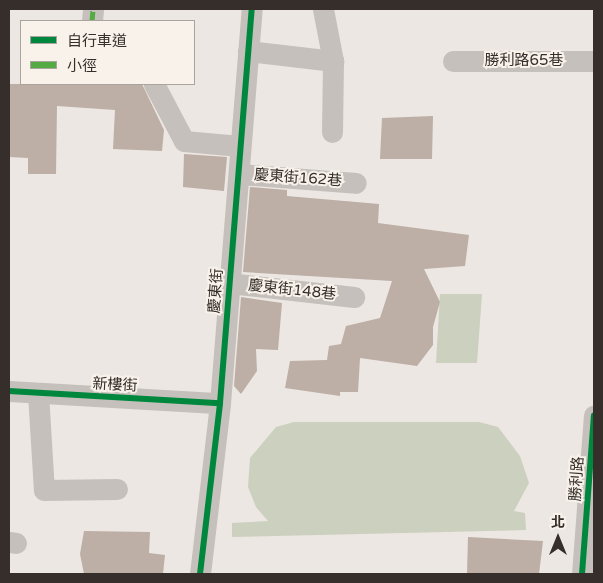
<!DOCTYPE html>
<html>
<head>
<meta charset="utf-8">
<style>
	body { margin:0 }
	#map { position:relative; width:603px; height:583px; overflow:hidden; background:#ece7e2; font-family:"Varela Round","Noto Sans TC",sans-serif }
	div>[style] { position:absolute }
	.green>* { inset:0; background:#ccd0be }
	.building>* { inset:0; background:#bdaea6 }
	.minor>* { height:21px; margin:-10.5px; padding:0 10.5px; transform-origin:10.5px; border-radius:10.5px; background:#c5c0bb }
	.quiet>* { height:5px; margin-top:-2.5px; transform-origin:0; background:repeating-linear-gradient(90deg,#54ab44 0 10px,transparent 0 15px) }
	.cycleway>* { height:6px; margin:-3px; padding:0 3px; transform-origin:3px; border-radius:3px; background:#00873e }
	span { translate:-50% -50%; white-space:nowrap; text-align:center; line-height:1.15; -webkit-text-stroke:4px #f8f2eb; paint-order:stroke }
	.street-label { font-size:15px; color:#352e2a }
	.frame { position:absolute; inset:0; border:10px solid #352e2a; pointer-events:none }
	.legend { position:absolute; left:20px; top:20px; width:175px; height:65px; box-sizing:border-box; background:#f8f2eb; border:1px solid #aaa49e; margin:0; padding:6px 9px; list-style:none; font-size:15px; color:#352e2a }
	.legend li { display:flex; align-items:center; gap:10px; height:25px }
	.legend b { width:25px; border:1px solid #aaa49e }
	.north { position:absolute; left:533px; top:513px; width:50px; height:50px; -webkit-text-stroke:4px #f8f2eb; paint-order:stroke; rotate:0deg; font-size:14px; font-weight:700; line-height:20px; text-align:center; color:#352e2a }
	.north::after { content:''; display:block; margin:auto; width:18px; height:22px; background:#352e2a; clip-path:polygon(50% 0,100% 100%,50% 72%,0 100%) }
</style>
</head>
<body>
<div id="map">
	<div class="green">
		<i style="clip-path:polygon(440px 294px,482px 294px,477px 363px,436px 363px)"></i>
		<i style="clip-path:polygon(294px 422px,479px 422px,498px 427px,520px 456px,529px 483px,514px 511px,525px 513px,526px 530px,232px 537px,232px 523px,268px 521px,256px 507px,248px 487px,250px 458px,276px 427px)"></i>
	</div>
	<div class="building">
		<i style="clip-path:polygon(9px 84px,142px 84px,164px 130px,162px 151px,113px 149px,115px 110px,57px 106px,56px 174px,28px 174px,28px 158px,9px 157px)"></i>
		<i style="clip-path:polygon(433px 116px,432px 159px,380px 159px,382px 118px)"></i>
		<i style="clip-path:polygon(184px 154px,227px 157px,224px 191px,183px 187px)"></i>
		<i style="clip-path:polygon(250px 187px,287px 190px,287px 196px,379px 204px,378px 223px,469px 235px,465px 266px,424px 269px,440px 302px,433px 327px,433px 345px,417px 366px,360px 358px,358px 392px,340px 392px,340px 396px,285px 388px,290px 361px,327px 360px,329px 346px,341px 344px,346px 326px,380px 318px,392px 281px,243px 272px)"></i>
		<i style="clip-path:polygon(241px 297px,282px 303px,278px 350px,256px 349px,257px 371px,241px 394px,234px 386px)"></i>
		<i style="clip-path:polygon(84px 531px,150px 532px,149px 553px,165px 555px,163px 574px,84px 574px,80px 554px)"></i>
		<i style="clip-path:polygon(468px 537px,543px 541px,539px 574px,467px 574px)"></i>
	</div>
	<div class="minor">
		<i style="left:323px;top:9px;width:53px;rotate:79.1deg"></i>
		<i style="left:333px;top:61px;width:71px;rotate:90.8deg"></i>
		<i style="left:92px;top:21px;width:12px;rotate:-85deg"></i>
		<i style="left:248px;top:51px;width:86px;rotate:6.7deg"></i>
		<i style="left:453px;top:61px;width:141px"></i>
		<i style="left:154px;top:84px;width:64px;rotate:62.2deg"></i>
		<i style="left:184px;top:141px;width:56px;rotate:5.1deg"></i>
		<i style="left:240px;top:174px;width:116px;rotate:4.4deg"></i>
		<i style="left:229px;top:283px;width:126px;rotate:6.4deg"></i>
		<i style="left:9px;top:391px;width:211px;rotate:3.3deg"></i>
		<i style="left:38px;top:393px;width:97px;rotate:86.5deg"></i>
		<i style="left:44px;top:490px;width:73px;rotate:-0.8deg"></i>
		<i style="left:9px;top:542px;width:7px;rotate:8deg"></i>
		<i style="left:200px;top:574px;width:172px;rotate:-83.3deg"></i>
		<i style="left:220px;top:403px;width:395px;rotate:-85.4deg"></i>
		<i style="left:582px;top:574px;width:159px;rotate:-85.7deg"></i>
	</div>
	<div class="quiet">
		<i style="left:92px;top:21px;width:12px;rotate:-85deg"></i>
	</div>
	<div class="cycleway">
		<i style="left:9px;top:391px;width:211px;rotate:3.3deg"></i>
		<i style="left:200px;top:574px;width:172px;rotate:-83.3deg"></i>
		<i style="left:220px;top:403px;width:395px;rotate:-85.4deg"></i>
		<i style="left:582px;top:574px;width:159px;rotate:-85.7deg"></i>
	</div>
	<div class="street-label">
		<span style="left:524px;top:61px">勝利路65巷</span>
		<span style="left:298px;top:178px;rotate:4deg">慶東街162巷</span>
		<span style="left:292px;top:290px;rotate:6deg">慶東街148巷</span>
		<span style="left:216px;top:291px;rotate:-86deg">慶東街</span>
		<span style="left:115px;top:385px;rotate:3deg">新樓街</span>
		<span style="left:577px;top:479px;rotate:-86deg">勝利路</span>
	</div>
	<div class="frame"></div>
	<ul class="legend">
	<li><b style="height:6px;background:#00873e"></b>自行車道</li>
	<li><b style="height:6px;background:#54ab44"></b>小徑</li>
	</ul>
	<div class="north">北</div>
</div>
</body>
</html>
